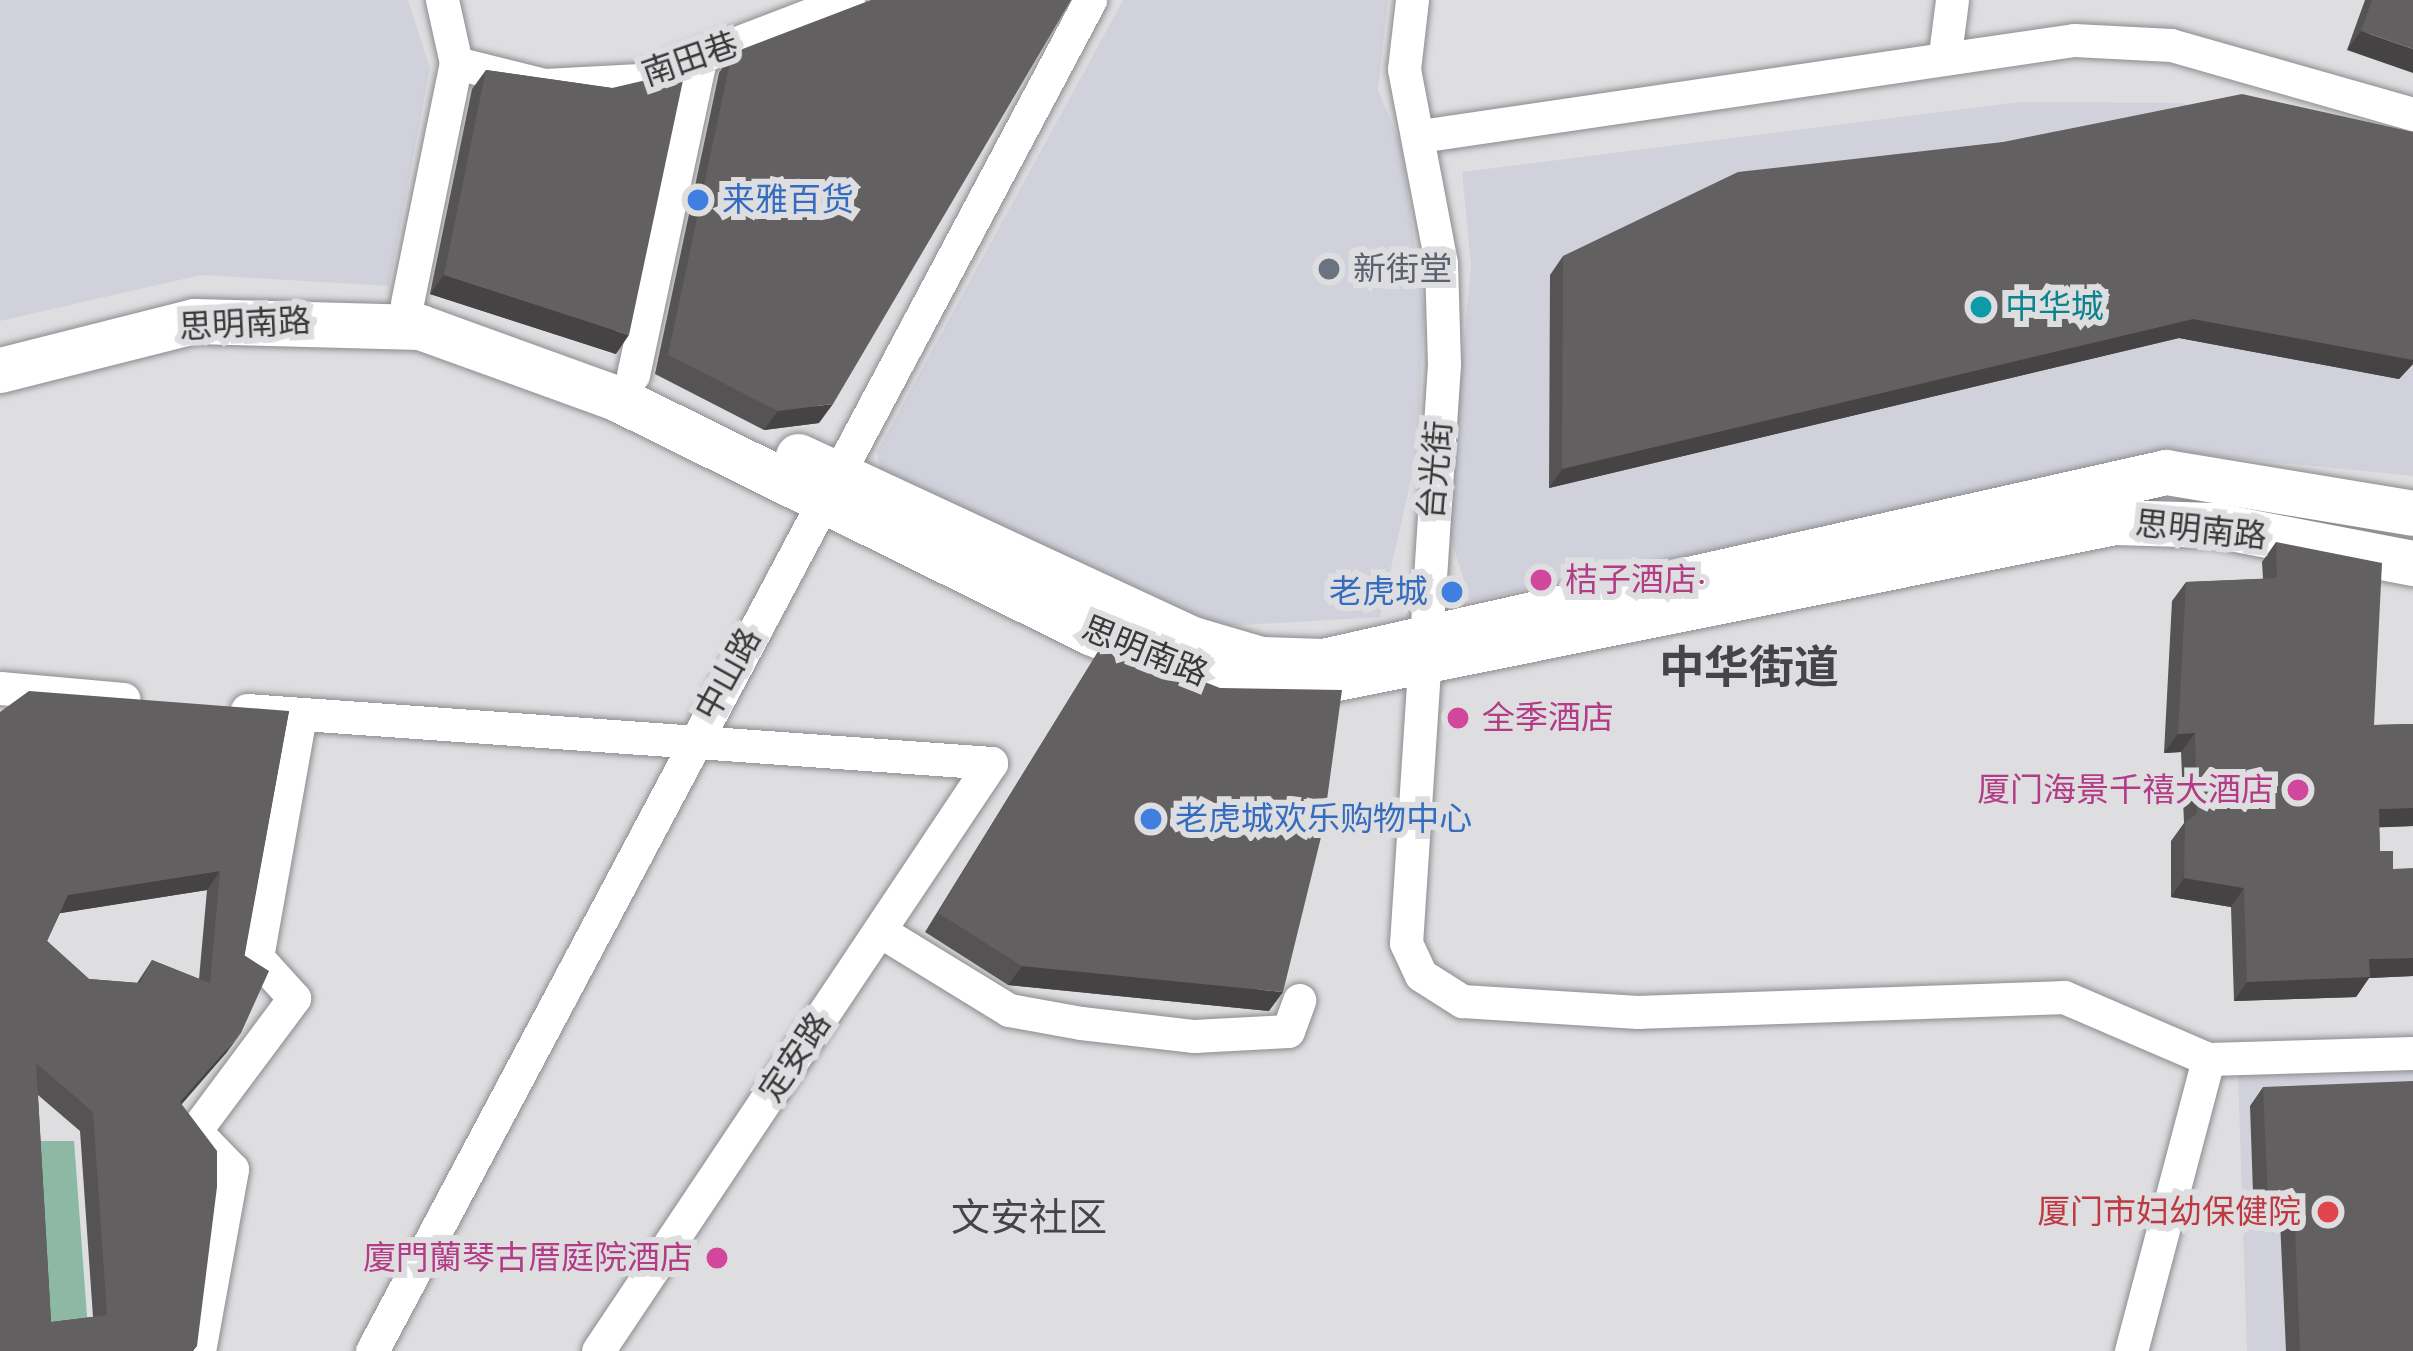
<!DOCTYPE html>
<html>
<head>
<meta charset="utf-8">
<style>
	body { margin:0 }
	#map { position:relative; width:2413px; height:1351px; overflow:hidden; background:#dedee1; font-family:"Libre Baskerville","Noto Sans SC",serif }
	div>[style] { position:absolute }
	.built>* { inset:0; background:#d1d1dc }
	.green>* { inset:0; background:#8db8a4 }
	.roads { filter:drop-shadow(0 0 3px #8c8c8f) drop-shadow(0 0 3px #8c8c8f) }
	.street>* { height:33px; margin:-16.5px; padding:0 16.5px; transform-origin:16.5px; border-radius:16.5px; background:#fff }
	.secondary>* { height:45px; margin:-22.5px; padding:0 22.5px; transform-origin:22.5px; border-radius:22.5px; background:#fff }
	.wall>* { inset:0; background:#555353 }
	.shaded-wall>* { inset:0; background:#454344 }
	.building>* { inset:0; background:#636061 }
	.dots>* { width:33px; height:33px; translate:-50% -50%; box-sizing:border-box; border:6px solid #dedee1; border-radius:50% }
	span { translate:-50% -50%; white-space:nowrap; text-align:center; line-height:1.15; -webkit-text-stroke:12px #dedee1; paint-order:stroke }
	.street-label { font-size:33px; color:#39393a }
	.shop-label { font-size:33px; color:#366cbe }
	.left { translate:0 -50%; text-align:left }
	.right { translate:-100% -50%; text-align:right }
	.worship-label { font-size:33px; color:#5b616d }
	.culture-label { font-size:33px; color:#0d838f }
	.hotel-label { font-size:33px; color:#b23c85 }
	.health-label { font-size:33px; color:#be3a42 }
	.quarter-label { font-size:39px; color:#454548 }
	.district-label { font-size:45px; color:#454548; font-weight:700 }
</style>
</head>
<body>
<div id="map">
	<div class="built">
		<i style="clip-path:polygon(0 0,408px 0,430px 68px,389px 286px,201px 275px,0 321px)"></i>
		<i style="clip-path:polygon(1123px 0,1388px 0,1378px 90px,1401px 146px,1424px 310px,1418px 449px,1380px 617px,1209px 627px,882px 479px,877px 452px)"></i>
		<i style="clip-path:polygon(2019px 102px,2181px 103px,2413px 163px,2413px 476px,2175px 452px,1470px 601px,1447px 525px,1471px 265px,1462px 172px)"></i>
		<i style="clip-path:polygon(2413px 1065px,2413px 1351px,2247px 1351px,2238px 1072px)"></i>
	</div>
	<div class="green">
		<i style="clip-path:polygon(30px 1141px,74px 1141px,88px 1330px,42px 1336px)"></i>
	</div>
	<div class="roads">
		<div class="street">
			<i style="left:1412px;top:0;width:69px;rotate:96.6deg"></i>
			<i style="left:1404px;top:69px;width:197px;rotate:79.2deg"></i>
			<i style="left:1441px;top:263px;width:101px;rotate:88.3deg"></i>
			<i style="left:1444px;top:364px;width:580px;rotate:93.75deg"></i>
			<i style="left:1406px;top:943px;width:35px;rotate:65deg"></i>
			<i style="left:1421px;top:975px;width:49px;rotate:32.4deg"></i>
			<i style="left:1462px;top:1001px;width:176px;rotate:3.6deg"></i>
			<i style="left:1638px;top:1012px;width:426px;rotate:-2deg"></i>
			<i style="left:2064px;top:997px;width:157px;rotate:23.3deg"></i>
			<i style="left:2208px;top:1059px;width:205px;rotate:-1.7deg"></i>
			<i style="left:1945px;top:54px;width:54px;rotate:-82.6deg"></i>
			<i style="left:456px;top:63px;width:91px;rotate:14deg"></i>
			<i style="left:544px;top:85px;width:96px;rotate:-3deg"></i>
			<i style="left:640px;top:80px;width:223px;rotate:-21deg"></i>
			<i style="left:1420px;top:136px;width:661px;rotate:-8.35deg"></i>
			<i style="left:2074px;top:40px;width:97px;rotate:3deg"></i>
			<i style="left:2171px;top:45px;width:252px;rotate:15.9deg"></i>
			<i style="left:407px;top:303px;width:245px;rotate:-78.5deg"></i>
			<i style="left:456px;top:63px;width:65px;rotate:-102.5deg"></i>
			<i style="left:633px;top:375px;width:323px;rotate:-78deg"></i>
			<i style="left:0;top:688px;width:124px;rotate:5.1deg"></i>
			<i style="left:247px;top:710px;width:746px;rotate:4.07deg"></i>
			<i style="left:991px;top:763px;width:707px;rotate:123.76deg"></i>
			<i style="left:880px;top:931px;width:151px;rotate:31.5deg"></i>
			<i style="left:1009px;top:1010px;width:73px;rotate:10.2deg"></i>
			<i style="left:1081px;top:1023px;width:114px;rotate:6.6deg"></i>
			<i style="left:1194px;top:1036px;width:94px;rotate:-3deg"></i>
			<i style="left:1288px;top:1031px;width:33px;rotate:-70deg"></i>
			<i style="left:199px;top:1351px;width:185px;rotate:-79.7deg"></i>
			<i style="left:232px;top:1169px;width:53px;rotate:-134.2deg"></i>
			<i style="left:195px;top:1131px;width:166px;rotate:-53.3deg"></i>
			<i style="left:294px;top:998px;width:55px;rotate:-132.1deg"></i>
			<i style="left:257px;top:957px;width:246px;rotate:-79.9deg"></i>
			<i style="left:372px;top:1351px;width:1530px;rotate:-62.01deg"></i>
			<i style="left:2131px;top:1351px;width:302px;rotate:-75.2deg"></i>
		</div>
		<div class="secondary">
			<i style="left:0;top:370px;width:200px;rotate:-14.2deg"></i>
			<i style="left:194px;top:321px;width:226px;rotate:1.5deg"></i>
			<i style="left:420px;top:327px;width:208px;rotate:19.9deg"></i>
			<i style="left:616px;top:398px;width:529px;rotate:26.27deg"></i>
			<i style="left:1090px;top:632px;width:129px;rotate:21.8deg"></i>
			<i style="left:1210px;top:680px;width:73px;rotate:7.1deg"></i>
			<i style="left:1282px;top:689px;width:850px;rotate:-11.34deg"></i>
			<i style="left:2115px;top:522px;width:100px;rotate:1.7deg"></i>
			<i style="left:2215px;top:525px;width:202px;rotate:10.9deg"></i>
			<i style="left:798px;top:456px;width:435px;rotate:24.9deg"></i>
			<i style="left:1193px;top:639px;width:71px;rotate:16.4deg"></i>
			<i style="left:1261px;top:659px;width:62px;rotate:1.8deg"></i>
			<i style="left:1323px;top:661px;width:864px;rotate:-12.64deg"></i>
			<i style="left:2166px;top:472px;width:250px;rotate:9.4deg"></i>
		</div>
	</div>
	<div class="wall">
		<i style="clip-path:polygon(2365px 0,2413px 0,2347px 50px)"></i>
		<i style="clip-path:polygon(732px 53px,819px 423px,764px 430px,655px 374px,719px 73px)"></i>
		<i style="clip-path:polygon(486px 70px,612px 88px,616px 354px,430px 294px,472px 89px)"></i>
		<i style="clip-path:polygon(2413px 132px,2413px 364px,2399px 379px,2179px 338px,1549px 488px,1550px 275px,1563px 256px,2003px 142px)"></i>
		<i style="clip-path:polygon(2276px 542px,2374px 725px,2413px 724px,2413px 826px,2379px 827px,2380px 851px,2393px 869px,2413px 976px,2369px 978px,2356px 997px,2234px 1001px,2231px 907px,2171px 897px,2171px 841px,2184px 823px,2181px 752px,2164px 753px,2172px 601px,2186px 582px,2263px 579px,2262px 562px)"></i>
		<i style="clip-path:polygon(1104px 642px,1269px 1011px,1008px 985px,925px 932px)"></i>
		<i style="clip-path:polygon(evenodd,289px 711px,227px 1052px,182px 1104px,197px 1346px,193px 1351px,0 1351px,0 712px,289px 711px,207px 890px,199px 979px,152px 960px,137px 983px,89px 979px,47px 941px,60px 913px,207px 890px,289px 711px,38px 1095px,80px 1131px,93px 1317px,51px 1322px,38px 1095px)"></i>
		<i style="clip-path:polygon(2263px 1087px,2413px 1351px,2286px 1351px,2280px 1221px,2254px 1222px,2250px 1106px)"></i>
	</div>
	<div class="shaded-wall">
		<i style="clip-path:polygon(2361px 31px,2413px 49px,2413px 73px,2347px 50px)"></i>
		<i style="clip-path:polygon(444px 275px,629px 335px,616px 354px,430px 294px)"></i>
		<i style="clip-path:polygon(2193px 319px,2413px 359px,2413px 364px,2399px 379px,2179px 338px,1549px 488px,1562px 469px)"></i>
		<i style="clip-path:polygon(833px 404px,819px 423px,764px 430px,778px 411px)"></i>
		<i style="clip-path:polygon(2195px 733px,2181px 752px,2164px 753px,2178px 734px)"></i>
		<i style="clip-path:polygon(2413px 808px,2413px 826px,2365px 828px,2379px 809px)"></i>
		<i style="clip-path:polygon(220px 871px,207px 890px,55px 914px,68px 895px)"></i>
		<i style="clip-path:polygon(2184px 878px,2244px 888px,2231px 907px,2171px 897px)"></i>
		<i style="clip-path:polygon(2413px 958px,2413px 976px,2369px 978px,2356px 997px,2234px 1001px,2247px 982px,2369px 959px)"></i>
		<i style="clip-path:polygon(1022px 966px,1283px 992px,1269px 1011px,1008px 985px)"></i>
		<i style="clip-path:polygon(241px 1033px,227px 1052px,167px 1120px,180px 1102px)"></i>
		<i style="clip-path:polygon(2294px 1202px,2280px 1221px,2254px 1222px,2268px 1203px)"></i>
	</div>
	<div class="building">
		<i style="clip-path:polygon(871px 0,1071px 0,833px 404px,778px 411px,668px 355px,732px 53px)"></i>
		<i style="clip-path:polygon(2372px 0,2413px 0,2413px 49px,2361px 31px)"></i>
		<i style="clip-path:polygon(486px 70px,612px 88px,685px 71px,629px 335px,444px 275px)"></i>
		<i style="clip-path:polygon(2242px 94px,2413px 132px,2413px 360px,2193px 319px,1562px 469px,1563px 256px,1738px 172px,2003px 142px)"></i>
		<i style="clip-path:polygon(2276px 542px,2382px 563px,2374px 725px,2413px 724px,2413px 808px,2379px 809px,2380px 851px,2393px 851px,2393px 869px,2413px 868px,2413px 958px,2369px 959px,2370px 977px,2247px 982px,2244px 888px,2184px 878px,2185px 822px,2197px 814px,2195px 733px,2178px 734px,2186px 582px,2277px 578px)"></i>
		<i style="clip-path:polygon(1104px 642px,1220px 688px,1342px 690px,1323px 829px,1283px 992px,1022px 966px,938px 913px)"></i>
		<i style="clip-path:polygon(evenodd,29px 691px,289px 711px,244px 955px,269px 971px,241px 1033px,180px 1102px,217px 1151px,217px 1187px,197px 1346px,191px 1351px,0 1351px,0 712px,29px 691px,220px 871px,210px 983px,152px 960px,140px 983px,89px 979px,47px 941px,68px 895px,220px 871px,29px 691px,36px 1063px,93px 1112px,107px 1315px,51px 1322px,36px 1063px)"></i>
		<i style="clip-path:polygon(2413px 1081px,2413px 1351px,2300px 1351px,2294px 1202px,2268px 1203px,2263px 1087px)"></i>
	</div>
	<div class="dots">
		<i style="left:698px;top:200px;background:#3f7fe0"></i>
		<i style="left:1329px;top:269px;background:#6b7280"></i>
		<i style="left:1981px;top:307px;background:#0f9aa8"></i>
		<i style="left:1541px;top:580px;background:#d1479c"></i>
		<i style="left:1452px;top:592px;background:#3f7fe0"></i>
		<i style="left:1458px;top:718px;background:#d1479c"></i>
		<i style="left:2298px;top:790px;background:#d1479c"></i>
		<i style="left:1151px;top:819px;background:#3f7fe0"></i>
		<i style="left:2328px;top:1212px;background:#e0444e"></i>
		<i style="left:717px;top:1258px;background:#d1479c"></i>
	</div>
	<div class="street-label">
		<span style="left:690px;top:59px;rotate:-19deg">南田巷</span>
		<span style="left:245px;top:324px;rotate:-3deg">思明南路</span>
		<span style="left:1435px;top:470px;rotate:-85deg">台光街</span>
		<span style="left:2201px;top:530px;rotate:6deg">思明南路</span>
		<span style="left:1145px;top:651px;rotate:22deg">思明南路</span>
		<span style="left:728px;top:674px;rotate:-61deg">中山路</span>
		<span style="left:795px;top:1057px;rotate:-56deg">定安路</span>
	</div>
	<div class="shop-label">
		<span class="left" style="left:722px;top:200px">来雅百货</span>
		<span class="right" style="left:1428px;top:592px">老虎城</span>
		<span class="left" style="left:1175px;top:819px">老虎城欢乐购物中心</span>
	</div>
	<div class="worship-label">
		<span class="left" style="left:1353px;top:269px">新街堂</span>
	</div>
	<div class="culture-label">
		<span class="left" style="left:2005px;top:307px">中华城</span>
	</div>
	<div class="hotel-label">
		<span class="left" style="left:1565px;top:580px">桔子酒店·</span>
		<span class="left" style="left:1482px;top:718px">全季酒店</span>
		<span class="right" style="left:2274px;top:790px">厦门海景千禧大酒店</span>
		<span class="right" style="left:693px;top:1258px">廈門蘭琴古厝庭院酒店</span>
	</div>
	<div class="health-label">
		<span class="right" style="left:2301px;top:1212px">厦门市妇幼保健院</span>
	</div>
	<div class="quarter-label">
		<span style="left:1029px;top:1218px">文安社区</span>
	</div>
	<div class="district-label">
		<span style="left:1749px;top:668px">中华街道</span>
	</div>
</div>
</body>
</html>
